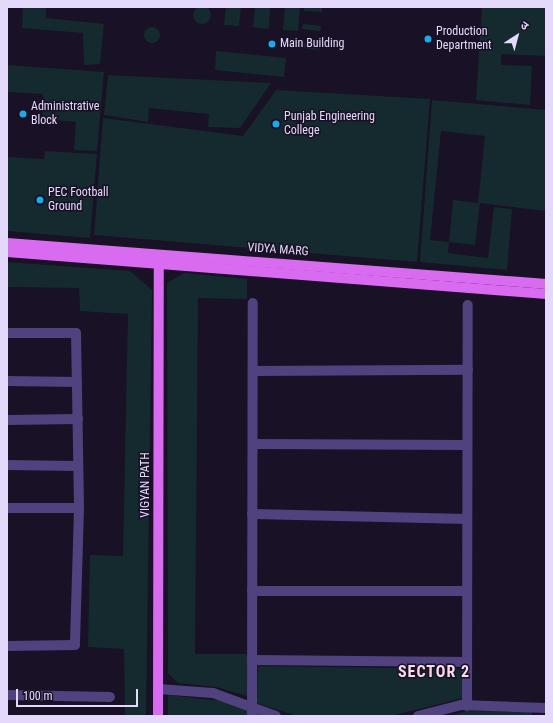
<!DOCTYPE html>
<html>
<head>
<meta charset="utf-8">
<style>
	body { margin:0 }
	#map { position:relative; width:553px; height:723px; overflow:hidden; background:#191125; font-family:"Roboto Condensed","Noto Sans Devanagari",sans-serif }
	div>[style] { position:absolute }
	.green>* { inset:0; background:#152a2e }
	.round { border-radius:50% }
	.minor>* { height:10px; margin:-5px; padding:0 5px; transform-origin:5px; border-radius:5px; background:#50417f }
	.major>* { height:10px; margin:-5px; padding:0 5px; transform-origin:5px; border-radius:5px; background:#d96bf1 }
	.dots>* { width:11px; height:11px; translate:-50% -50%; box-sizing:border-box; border:2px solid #191125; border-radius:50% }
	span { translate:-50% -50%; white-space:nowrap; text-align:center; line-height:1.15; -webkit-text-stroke:3px #191125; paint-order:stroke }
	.poi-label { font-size:12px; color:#e4d9fb }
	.left { translate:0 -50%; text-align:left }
	.street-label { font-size:12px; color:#e4d9fb }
	.district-label { font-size:16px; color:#fbdbe9; font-weight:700; letter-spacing:1px }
	.frame { position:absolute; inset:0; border:8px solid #e4d9fb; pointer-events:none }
	.north { position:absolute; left:497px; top:16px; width:40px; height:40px; -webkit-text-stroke:3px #191125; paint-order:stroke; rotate:36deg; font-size:11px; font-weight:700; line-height:16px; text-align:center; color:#e4d9fb }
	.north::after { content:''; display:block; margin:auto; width:14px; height:18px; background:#e4d9fb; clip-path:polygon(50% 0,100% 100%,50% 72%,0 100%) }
	.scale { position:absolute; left:16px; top:689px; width:122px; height:18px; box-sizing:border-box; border:2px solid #e4d9fb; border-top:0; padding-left:5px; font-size:12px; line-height:14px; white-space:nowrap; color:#e4d9fb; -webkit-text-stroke:3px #191125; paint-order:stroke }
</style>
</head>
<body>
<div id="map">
	<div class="green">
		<i class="round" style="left:193px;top:6px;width:18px;height:18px"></i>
		<i style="clip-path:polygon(23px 7px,46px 7px,46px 18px,104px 24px,100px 64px,84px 65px,83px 33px,22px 28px)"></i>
		<i style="clip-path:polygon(226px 7px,241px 7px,239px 26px,224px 25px)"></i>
		<i style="clip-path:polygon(255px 7px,270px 7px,269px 29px,253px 27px)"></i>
		<i style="clip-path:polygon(285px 7px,300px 7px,298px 31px,283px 30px)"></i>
		<i style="clip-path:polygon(304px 7px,322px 7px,322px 12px,304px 11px)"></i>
		<i style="clip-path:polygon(482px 7px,546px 7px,546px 56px,501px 54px,501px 65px,532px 66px,530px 105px,476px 100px)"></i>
		<i style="clip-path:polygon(303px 24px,321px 26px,320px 31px,302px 29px)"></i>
		<i class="round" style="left:144px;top:27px;width:16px;height:16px"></i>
		<i style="clip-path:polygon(302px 43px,320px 44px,319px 50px,301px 48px)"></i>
		<i style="clip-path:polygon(216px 51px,286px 58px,284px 77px,215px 70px)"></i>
		<i style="clip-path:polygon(7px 65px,104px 72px,97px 151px,74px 150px,76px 122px,42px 119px,43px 94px,8px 92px,7px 96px)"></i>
		<i style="clip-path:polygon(108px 75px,271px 83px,240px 128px,208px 127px,209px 114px,149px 108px,148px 122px,104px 115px)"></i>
		<i style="clip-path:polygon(276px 90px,430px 99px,417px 262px,94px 235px,103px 118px,243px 136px)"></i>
		<i style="clip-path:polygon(evenodd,432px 100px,546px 110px,546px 211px,480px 203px,475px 245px,449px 242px,448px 253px,488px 258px,494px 207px,512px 209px,507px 270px,420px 262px,432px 100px,441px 131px,485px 136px,478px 203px,453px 200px,449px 242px,430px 240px,441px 131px)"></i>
		<i style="clip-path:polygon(45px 151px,97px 154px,90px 238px,7px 231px,7px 157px,44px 159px)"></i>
		<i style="clip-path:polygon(7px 262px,130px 271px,152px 290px,146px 716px,125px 716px,124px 649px,88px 647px,90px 555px,123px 556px,128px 314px,80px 311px,79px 288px,7px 287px)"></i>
		<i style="clip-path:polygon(184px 273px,247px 279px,247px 299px,198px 298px,195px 654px,247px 654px,247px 696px,216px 687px,178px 683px,168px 673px,167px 283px)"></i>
		<i style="clip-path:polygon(258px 666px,463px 669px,463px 698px,391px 716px,297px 716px,257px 703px)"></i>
		<i style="clip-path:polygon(168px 695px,221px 701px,248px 709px,247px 716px,168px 716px)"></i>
		<i style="clip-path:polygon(465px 711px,532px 712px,532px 716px,452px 716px)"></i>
	</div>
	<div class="minor">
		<i style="left:7px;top:333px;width:69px"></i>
		<i style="left:76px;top:333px;width:175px;rotate:89deg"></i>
		<i style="left:79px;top:508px;width:137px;rotate:91.7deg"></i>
		<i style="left:75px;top:645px;width:68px;rotate:179.2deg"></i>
		<i style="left:253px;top:371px;width:215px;rotate:-0.3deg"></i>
		<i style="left:7px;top:381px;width:70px;rotate:0.8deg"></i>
		<i style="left:7px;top:420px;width:71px;rotate:-0.8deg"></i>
		<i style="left:253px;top:444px;width:214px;rotate:0.3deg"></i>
		<i style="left:7px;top:465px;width:71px;rotate:0.8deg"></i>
		<i style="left:7px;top:508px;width:72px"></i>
		<i style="left:252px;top:514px;width:215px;rotate:1.3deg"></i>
		<i style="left:252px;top:591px;width:215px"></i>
		<i style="left:252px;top:660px;width:215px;rotate:0.5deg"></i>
		<i style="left:158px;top:689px;width:55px;rotate:4.2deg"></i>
		<i style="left:213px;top:693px;width:67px;rotate:20.1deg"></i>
		<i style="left:7px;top:695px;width:103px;rotate:1.1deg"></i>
		<i style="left:467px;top:706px;width:401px;rotate:-89.9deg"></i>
		<i style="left:252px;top:716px;width:413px;rotate:-89.9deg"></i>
		<i style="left:418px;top:716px;width:44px;rotate:-14.3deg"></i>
		<i style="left:461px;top:705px;width:85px;rotate:2deg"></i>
	</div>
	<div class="major">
		<i style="left:7px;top:243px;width:541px;rotate:4.35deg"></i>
		<i style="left:7px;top:252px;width:541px;rotate:4.46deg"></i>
		<i style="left:158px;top:716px;width:458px;rotate:-89.9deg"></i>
	</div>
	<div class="dots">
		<i style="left:428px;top:39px;background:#18aae9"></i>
		<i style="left:272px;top:44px;background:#18aae9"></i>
		<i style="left:23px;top:114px;background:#18aae9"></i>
		<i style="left:276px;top:124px;background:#18aae9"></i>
		<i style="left:40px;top:200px;background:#18aae9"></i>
	</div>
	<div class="poi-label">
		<span class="left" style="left:436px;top:39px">Production<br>Department</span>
		<span class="left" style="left:280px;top:44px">Main Building</span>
		<span class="left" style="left:31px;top:114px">Administrative<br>Block</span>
		<span class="left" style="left:284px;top:124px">Punjab Engineering<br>College</span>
		<span class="left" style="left:48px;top:200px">PEC Football<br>Ground</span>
	</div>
	<div class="street-label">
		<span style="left:278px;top:250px;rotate:4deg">VIDYA MARG</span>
		<span style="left:146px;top:485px;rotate:-90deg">VIGYAN PATH</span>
	</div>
	<div class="district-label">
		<span style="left:434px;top:672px">SECTOR 2</span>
	</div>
	<div class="frame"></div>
	<div class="north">उ</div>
	<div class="scale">100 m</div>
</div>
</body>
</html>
